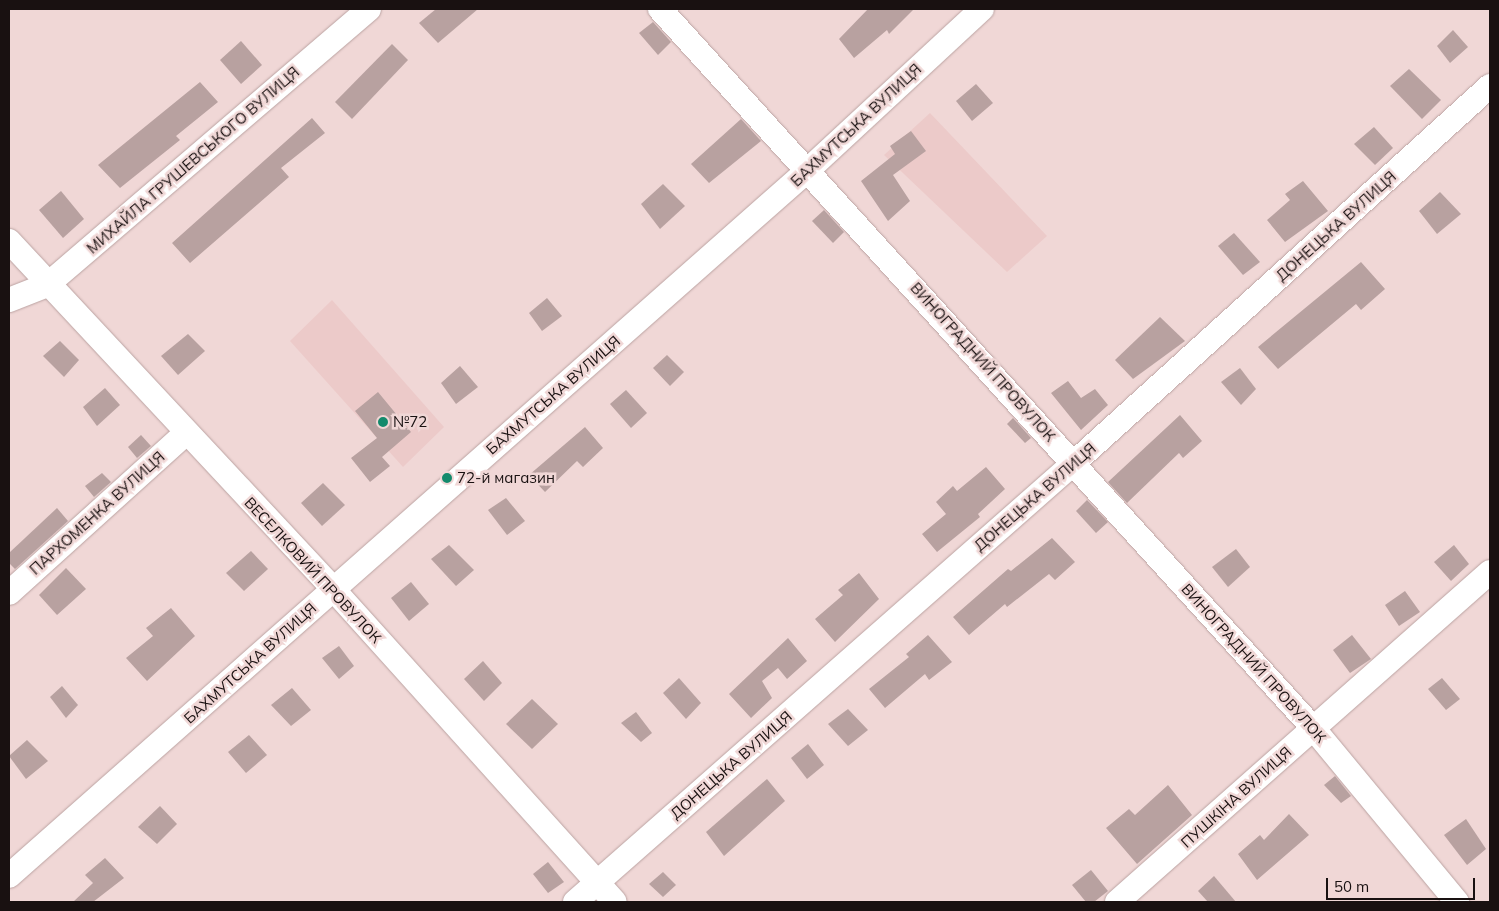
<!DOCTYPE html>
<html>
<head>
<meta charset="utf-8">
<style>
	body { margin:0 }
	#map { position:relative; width:1499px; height:911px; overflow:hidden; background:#f0d7d6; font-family:Mulish,sans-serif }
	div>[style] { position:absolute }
	.built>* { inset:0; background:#eccac9 }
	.building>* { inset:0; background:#b8a1a0 }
	.roads { filter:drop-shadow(0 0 1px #bba3a2) drop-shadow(0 0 1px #bba3a2) }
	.minor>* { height:24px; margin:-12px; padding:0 12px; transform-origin:12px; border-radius:12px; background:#fff }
	.dots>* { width:14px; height:14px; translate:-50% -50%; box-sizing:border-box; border:2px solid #f0d7d6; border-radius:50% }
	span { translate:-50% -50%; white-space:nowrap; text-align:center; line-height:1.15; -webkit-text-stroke:5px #f0d7d6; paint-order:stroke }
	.street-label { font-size:15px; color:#191111 }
	.poi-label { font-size:15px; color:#191111 }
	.left { translate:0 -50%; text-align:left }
	.frame { position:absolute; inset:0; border:10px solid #191111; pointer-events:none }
	.scale { position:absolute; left:1326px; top:878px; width:149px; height:22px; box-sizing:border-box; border:2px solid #191111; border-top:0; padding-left:6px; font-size:15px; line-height:18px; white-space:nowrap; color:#191111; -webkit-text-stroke:4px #f0d7d6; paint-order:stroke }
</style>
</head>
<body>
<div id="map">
	<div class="built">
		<i style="clip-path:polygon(930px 113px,1047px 236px,1007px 272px,884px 155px)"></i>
		<i style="clip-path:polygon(332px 300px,444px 427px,403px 467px,290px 341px)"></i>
	</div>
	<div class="building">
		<i style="clip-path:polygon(436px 9px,478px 9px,438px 43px,419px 23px)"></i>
		<i style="clip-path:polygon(868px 9px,914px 9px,889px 34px,887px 30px,854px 58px,839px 39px)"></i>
		<i style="clip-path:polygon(653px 22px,671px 42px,658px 55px,639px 33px)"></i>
		<i style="clip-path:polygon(1453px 30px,1468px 47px,1450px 63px,1437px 46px)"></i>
		<i style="clip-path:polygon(241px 41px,262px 65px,241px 84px,220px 60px)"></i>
		<i style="clip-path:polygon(392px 44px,408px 60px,352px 119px,335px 102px)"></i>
		<i style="clip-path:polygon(1409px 69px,1441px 100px,1422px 119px,1390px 86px)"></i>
		<i style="clip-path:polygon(200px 82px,218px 102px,176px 136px,180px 140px,120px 188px,98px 165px)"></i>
		<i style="clip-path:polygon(976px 84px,993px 103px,972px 121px,956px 101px)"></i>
		<i style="clip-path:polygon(312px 118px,325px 133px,281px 168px,289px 177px,190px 263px,172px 243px)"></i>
		<i style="clip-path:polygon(741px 119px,761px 141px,709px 183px,691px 164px)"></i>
		<i style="clip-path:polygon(1374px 127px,1393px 148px,1375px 165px,1354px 144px)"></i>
		<i style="clip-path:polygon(911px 131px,926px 151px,893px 175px,910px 201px,888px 221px,861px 181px,895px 154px,890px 146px)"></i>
		<i style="clip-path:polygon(1303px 181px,1328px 211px,1285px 242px,1267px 220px,1290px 200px,1285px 194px)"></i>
		<i style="clip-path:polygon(663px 184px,685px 206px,660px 229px,641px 204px)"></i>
		<i style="clip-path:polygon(61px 191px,84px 219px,63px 238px,39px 210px)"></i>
		<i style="clip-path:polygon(1440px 192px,1461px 214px,1437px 234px,1419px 211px)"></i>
		<i style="clip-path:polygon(824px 210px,844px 232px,833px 243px,812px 221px)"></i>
		<i style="clip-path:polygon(1234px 233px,1260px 262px,1243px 275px,1218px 246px)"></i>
		<i style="clip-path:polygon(1361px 262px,1385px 289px,1361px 310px,1356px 304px,1278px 369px,1258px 347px)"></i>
		<i style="clip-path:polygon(547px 298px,562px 316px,542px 331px,529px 313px)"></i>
		<i style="clip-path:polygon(1160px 317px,1185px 341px,1133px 379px,1115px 360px)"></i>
		<i style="clip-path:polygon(188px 334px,205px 351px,178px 375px,161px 356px)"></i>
		<i style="clip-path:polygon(60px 341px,79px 360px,64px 377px,43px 356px)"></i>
		<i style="clip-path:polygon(667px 355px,684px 372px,670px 386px,653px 368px)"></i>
		<i style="clip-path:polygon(460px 366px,478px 387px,456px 404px,441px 383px)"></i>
		<i style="clip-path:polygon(1240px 368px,1256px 389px,1241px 405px,1221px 382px)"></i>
		<i style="clip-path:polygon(1068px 381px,1081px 398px,1095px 389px,1108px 405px,1081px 430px,1051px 393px)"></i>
		<i style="clip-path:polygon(105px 388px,120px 405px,97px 426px,83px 407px)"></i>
		<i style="clip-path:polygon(626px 390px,647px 413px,631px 428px,610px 404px)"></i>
		<i style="clip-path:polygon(378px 392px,411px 432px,382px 457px,390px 466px,370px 482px,351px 458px,377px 438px,355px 411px)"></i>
		<i style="clip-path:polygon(1180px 415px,1202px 441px,1183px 458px,1179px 453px,1127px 503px,1108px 482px)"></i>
		<i style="clip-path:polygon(1013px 418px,1031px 438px,1025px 443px,1007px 424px)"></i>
		<i style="clip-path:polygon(585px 427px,603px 448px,583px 467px,577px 461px,545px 492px,529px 475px)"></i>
		<i style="clip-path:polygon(141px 435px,151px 446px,137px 458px,128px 447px)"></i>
		<i style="clip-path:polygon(986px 467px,1005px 489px,978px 514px,980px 517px,937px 552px,922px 534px,946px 514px,936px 502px,953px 486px,957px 491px)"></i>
		<i style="clip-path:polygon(102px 473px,111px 482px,94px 497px,85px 486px)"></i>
		<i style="clip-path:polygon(323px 483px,345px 505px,322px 526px,301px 503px)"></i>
		<i style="clip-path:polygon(506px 498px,525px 521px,507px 535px,488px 510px)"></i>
		<i style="clip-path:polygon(1087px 500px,1108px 522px,1096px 533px,1076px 511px)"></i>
		<i style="clip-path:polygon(57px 508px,68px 521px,15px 569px,9px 563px,9px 553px)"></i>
		<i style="clip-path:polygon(1052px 538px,1075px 562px,1055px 580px,1049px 574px,1007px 607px,1005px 604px,969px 635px,953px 617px,1008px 569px,1011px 571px)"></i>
		<i style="clip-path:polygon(449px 545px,474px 570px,456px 586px,431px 559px)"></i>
		<i style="clip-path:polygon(1454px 545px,1469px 564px,1451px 581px,1434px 562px)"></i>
		<i style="clip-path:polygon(1236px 549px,1250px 567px,1228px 587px,1212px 567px)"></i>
		<i style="clip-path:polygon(251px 551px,268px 569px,244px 591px,226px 573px)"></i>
		<i style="clip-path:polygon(66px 568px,86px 589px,57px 615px,39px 595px)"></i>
		<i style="clip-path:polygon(859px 573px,879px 599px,835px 642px,815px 619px,843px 595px,838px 590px)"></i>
		<i style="clip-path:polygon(411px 582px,429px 604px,409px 621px,391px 598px)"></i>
		<i style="clip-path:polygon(1405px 591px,1420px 612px,1399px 626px,1385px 605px)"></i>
		<i style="clip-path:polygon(171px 608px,195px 636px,147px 681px,126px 658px,153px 636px,146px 628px)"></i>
		<i style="clip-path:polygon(928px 635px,952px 662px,929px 680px,925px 674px,885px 708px,869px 689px,909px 657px,906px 654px)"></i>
		<i style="clip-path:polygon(1352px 635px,1371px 659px,1350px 673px,1333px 650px)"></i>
		<i style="clip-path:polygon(788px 638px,807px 661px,787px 679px,778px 668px,762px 681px,772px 698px,751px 718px,729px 694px)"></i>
		<i style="clip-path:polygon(339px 646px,354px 666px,339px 679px,322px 658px)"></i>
		<i style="clip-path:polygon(483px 661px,502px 683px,484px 701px,464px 679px)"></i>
		<i style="clip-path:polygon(679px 678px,701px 703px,686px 719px,663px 693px)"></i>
		<i style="clip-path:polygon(1442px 678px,1460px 699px,1446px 710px,1428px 689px)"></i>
		<i style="clip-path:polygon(62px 686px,78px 705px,66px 718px,50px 697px)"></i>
		<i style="clip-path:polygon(292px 688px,311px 710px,291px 726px,271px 705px)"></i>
		<i style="clip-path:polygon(532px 699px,558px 724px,532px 749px,506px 724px)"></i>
		<i style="clip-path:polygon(848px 709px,868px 730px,848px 746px,828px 724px)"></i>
		<i style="clip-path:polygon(636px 712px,652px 733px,641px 742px,621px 723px)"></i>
		<i style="clip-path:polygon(249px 735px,267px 755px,246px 773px,228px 752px)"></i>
		<i style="clip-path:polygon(27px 740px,48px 761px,26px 779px,9px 756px)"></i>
		<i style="clip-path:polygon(808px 744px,824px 765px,807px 779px,791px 758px)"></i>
		<i style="clip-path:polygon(1335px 776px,1351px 796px,1341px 803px,1324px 785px)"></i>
		<i style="clip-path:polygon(767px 779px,785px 801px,724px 856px,706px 832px)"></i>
		<i style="clip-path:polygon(1168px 785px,1192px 815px,1137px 864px,1106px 828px,1129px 809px,1135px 815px)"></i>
		<i style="clip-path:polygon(160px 806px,177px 824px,157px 844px,138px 827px)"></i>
		<i style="clip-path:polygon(1289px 814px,1309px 835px,1257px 880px,1238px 854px,1260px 835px,1264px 840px)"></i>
		<i style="clip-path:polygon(1466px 819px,1486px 849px,1467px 865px,1444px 835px)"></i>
		<i style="clip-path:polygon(105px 858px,124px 878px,93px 902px,73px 902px,93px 883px,85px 875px)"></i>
		<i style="clip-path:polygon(548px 862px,564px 882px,548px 893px,533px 874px)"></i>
		<i style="clip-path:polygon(1091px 870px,1108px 891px,1094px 902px,1086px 902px,1072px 885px)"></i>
		<i style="clip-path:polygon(663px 872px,676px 885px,663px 897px,649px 884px)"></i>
		<i style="clip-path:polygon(1214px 876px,1236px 902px,1208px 902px,1198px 891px)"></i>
	</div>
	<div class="roads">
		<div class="minor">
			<i style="left:660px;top:9px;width:971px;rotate:47.75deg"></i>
			<i style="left:1313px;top:728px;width:226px;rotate:50.4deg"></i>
			<i style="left:9px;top:241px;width:475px;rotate:47deg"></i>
			<i style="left:333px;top:589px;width:421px;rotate:48deg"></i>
			<i style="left:9px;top:300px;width:41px;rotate:-21.5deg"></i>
			<i style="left:47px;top:285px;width:424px;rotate:-40.6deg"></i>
			<i style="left:9px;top:593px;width:239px;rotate:-42.1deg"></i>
			<i style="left:9px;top:876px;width:1066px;rotate:-41.46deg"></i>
			<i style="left:808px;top:170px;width:237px;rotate:-42.8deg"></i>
			<i style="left:575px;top:902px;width:666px;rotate:-41.35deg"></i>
			<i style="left:1075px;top:462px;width:560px;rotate:-42.18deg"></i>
			<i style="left:1117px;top:902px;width:498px;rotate:-41.5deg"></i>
		</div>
	</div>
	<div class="dots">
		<i style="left:383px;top:422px;background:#138a6c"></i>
		<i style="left:447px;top:478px;background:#138a6c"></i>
	</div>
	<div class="street-label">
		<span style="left:856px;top:125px;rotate:-43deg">БАХМУТСЬКА ВУЛИЦЯ</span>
		<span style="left:193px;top:160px;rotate:-41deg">МИХАЙЛА ГРУШЕВСЬКОГО ВУЛИЦЯ</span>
		<span style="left:1336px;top:226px;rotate:-42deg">ДОНЕЦЬКА ВУЛИЦЯ</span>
		<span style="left:983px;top:362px;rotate:48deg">ВИНОГРАДНИЙ ПРОВУЛОК</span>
		<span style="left:553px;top:395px;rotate:-41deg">БАХМУТСЬКА ВУЛИЦЯ</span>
		<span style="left:1035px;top:497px;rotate:-41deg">ДОНЕЦЬКА ВУЛИЦЯ</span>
		<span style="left:97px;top:513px;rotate:-42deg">ПАРХОМЕНКА ВУЛИЦЯ</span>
		<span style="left:313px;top:570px;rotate:47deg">ВЕСЕЛКОВИЙ ПРОВУЛОК</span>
		<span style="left:250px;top:663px;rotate:-42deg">БАХМУТСЬКА ВУЛИЦЯ</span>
		<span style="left:1254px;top:663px;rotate:48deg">ВИНОГРАДНИЙ ПРОВУЛОК</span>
		<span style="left:731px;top:765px;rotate:-41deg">ДОНЕЦЬКА ВУЛИЦЯ</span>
		<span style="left:1236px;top:797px;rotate:-42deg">ПУШКІНА ВУЛИЦЯ</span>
	</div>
	<div class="poi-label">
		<span class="left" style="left:393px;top:422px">№72</span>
		<span class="left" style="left:457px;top:478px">72-й магазин</span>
	</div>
	<div class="frame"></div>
	<div class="scale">50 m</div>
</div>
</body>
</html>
